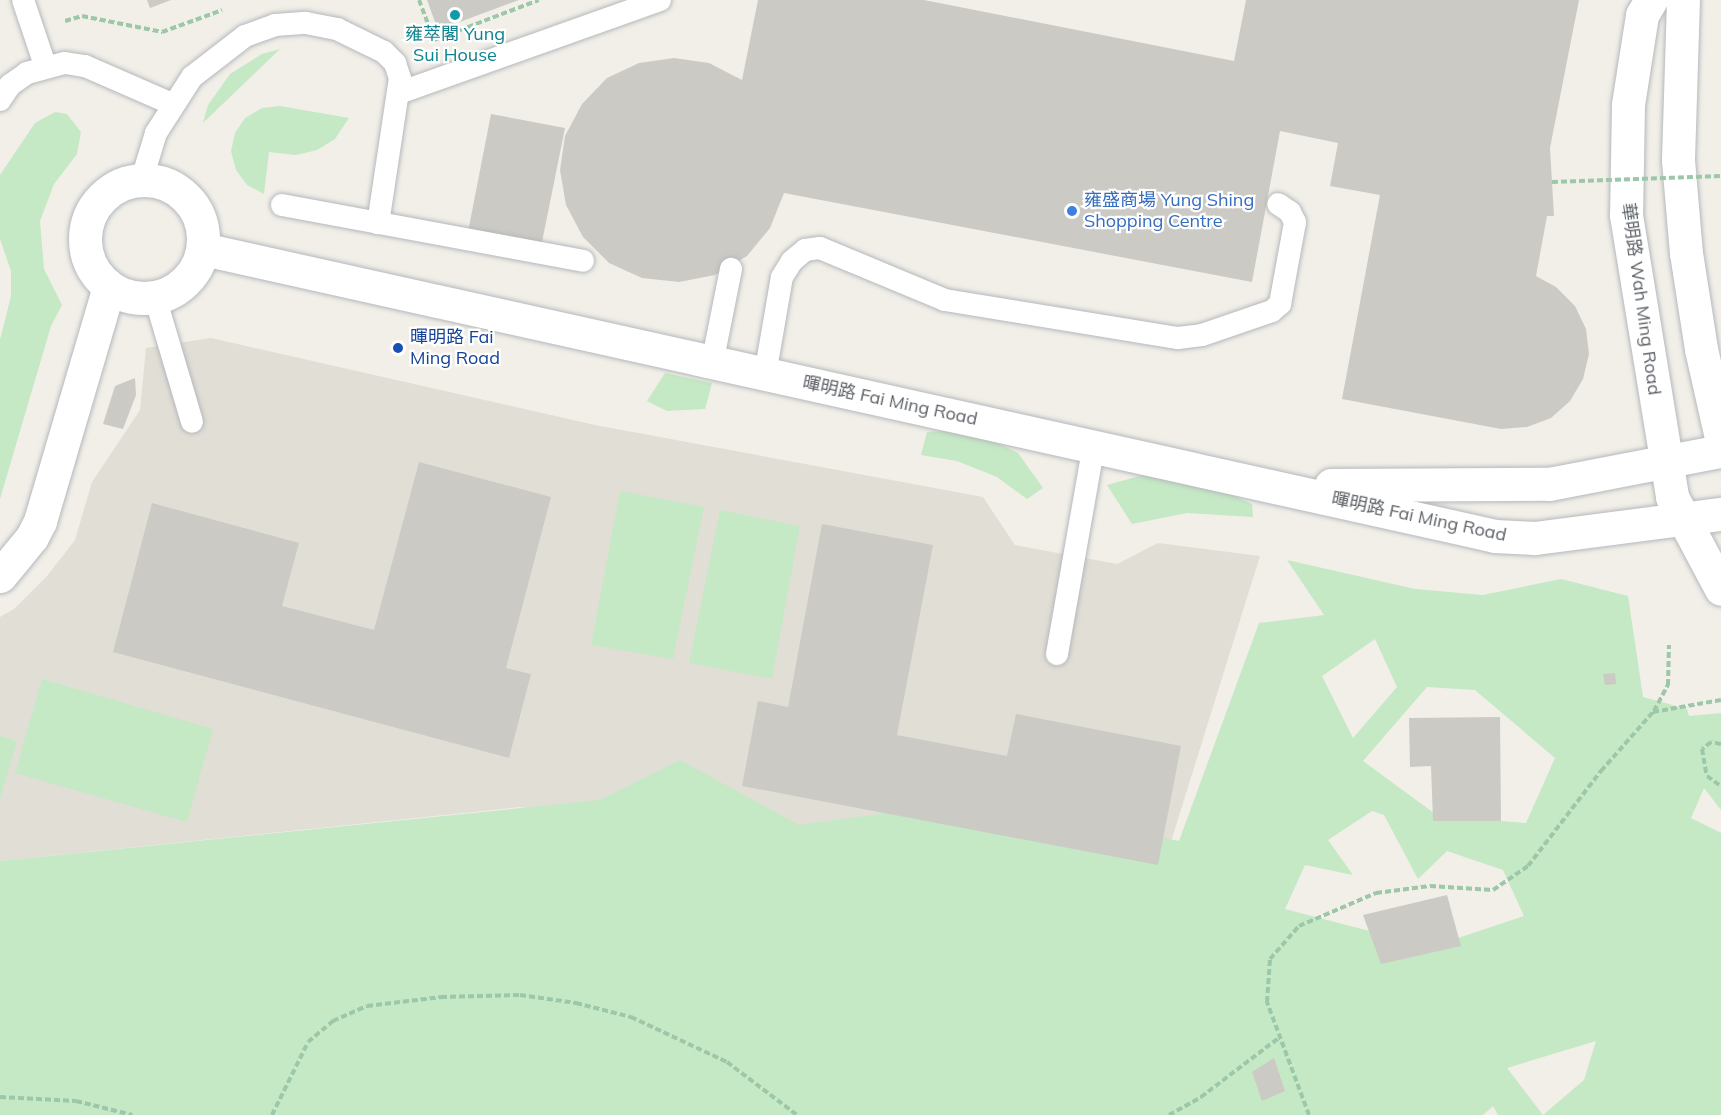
<!DOCTYPE html>
<html>
<head>
<meta charset="utf-8">
<style>
	body { margin:0 }
	#map { position:relative; width:1721px; height:1115px; overflow:hidden; background:#f1efe8; font-family:Mulish,"Noto Sans TC",sans-serif }
	div>[style] { position:absolute }
	.education>* { inset:0; background:#e1ded6 }
	.green>* { inset:0; background:#c5e8c5 }
	.building>* { inset:0; background:#cccac5 }
	.path>* { height:4px; margin-top:-2px; transform-origin:0; background:repeating-linear-gradient(90deg,#9cc7a9 0 6px,transparent 0 9px) }
	.roads { filter:drop-shadow(0 0 2px #b5b8bc) drop-shadow(0 0 2px #b5b8bc) }
	.lane>* { height:22px; margin:-11px; padding:0 11px; transform-origin:11px; border-radius:11px; background:#fff }
	.street>* { height:33px; margin:-16.5px; padding:0 16.5px; transform-origin:16.5px; border-radius:16.5px; background:#fff }
	.street>.ring { margin:-16.5px; padding:0; box-sizing:content-box; background:none; border:33px solid #fff; border-radius:50% }
	.secondary>* { height:33px; margin:-16.5px; padding:0 16.5px; transform-origin:16.5px; border-radius:16.5px; background:#fff }
	.path-bridge>* { height:4px; margin-top:-2px; transform-origin:0; background:repeating-linear-gradient(90deg,#9cc7a9 0 6px,transparent 0 9px) }
	.dots>* { width:16px; height:16px; translate:-50% -50%; box-sizing:border-box; border:3px solid #fff; border-radius:50% }
	span { translate:-50% -50%; white-space:nowrap; text-align:center; line-height:1.15; -webkit-text-stroke:4.5px #fff; paint-order:stroke }
	.culture-label { font-size:18px; color:#0d838f }
	.shop-label { font-size:18px; color:#366cbe }
	.left { translate:0 -50%; text-align:left }
	.street-label { font-size:18px; color:#5f6368 }
	.transit-label { font-size:18px; color:#164399 }
</style>
</head>
<body>
<div id="map">
	<div class="education">
		<i style="clip-path:polygon(211px 338px,595px 425px,983px 497px,1015px 545px,1117px 564px,1158px 543px,1260px 556px,1160px 877px,521px 807px,0 861px,0 617px,14px 609px,47px 576px,75px 540px,92px 482px,140px 410px,146px 348px)"></i>
	</div>
	<div class="green">
		<i style="clip-path:polygon(280px 49px,203px 123px,208px 105px,230px 74px,262px 54px)"></i>
		<i style="clip-path:polygon(280px 106px,349px 118px,335px 139px,317px 150px,296px 155px,269px 152px,264px 194px,247px 185px,236px 170px,231px 151px,235px 133px,245px 118px,262px 108px)"></i>
		<i style="clip-path:polygon(55px 112px,67px 114px,81px 132px,77px 154px,54px 184px,40px 221px,44px 269px,62px 305px,51px 326px,0 499px,0 340px,11px 296px,11px 271px,0 239px,0 175px,35px 123px)"></i>
		<i style="clip-path:polygon(665px 373px,712px 383px,705px 409px,667px 411px,647px 401px)"></i>
		<i style="clip-path:polygon(969px 429px,1018px 453px,1043px 488px,1027px 499px,997px 477px,957px 461px,921px 455px,927px 432px)"></i>
		<i style="clip-path:polygon(1143px 475px,1204px 482px,1252px 504px,1253px 517px,1187px 513px,1132px 524px,1107px 485px)"></i>
		<i style="clip-path:polygon(620px 491px,704px 507px,673px 659px,591px 645px)"></i>
		<i style="clip-path:polygon(720px 510px,800px 526px,772px 679px,689px 663px)"></i>
		<i style="clip-path:polygon(evenodd,1287px 560px,1415px 589px,1483px 595px,1561px 579px,1628px 596px,1643px 697px,1687px 709px,1689px 716px,1721px 713px,1721px 810px,1704px 788px,1691px 818px,1721px 833px,1721px 1115px,1498px 1115px,1493px 1106px,1483px 1115px,0 1115px,0 861px,600px 800px,680px 760px,799px 825px,980px 800px,1179px 841px,1259px 623px,1324px 615px,1287px 560px,1375px 639px,1397px 687px,1353px 738px,1322px 676px,1375px 639px,1287px 560px,1427px 687px,1475px 690px,1555px 758px,1526px 823px,1438px 816px,1363px 761px,1427px 687px,1287px 560px,1372px 811px,1384px 815px,1418px 879px,1447px 851px,1503px 870px,1524px 916px,1431px 947px,1285px 909px,1305px 865px,1353px 875px,1328px 840px,1372px 811px,1287px 560px,1596px 1041px,1584px 1080px,1543px 1115px,1507px 1068px,1596px 1041px)"></i>
		<i style="clip-path:polygon(42px 679px,213px 729px,187px 822px,15px 773px)"></i>
		<i style="clip-path:polygon(0 736px,17px 741px,0 799px)"></i>
	</div>
	<div class="building">
		<i style="clip-path:polygon(147px 0,171px 0,150px 8px)"></i>
		<i style="clip-path:polygon(427px 0,519px 0,438px 30px)"></i>
		<i style="clip-path:polygon(758px 0,924px 0,1234px 61px,1246px 0,1579px 0,1550px 148px,1554px 216px,1547px 216px,1536px 276px,1556px 287px,1575px 306px,1586px 329px,1589px 354px,1583px 379px,1570px 401px,1551px 418px,1527px 427px,1501px 429px,1342px 399px,1380px 195px,1330px 186px,1338px 143px,1280px 131px,1252px 282px,784px 193px,770px 228px,747px 256px,715px 275px,679px 282px,642px 278px,609px 263px,583px 237px,566px 205px,560px 170px,565px 136px,582px 104px,607px 78px,639px 63px,674px 58px,709px 63px,742px 80px)"></i>
		<i style="clip-path:polygon(491px 114px,565px 128px,541px 247px,468px 232px)"></i>
		<i style="clip-path:polygon(135px 378px,136px 395px,123px 429px,103px 424px,115px 386px)"></i>
		<i style="clip-path:polygon(419px 462px,551px 497px,506px 668px,531px 674px,509px 758px,113px 652px,152px 503px,299px 543px,282px 606px,374px 630px)"></i>
		<i style="clip-path:polygon(822px 524px,933px 545px,897px 735px,1007px 756px,1016px 714px,1181px 746px,1158px 865px,742px 786px,758px 701px,788px 707px)"></i>
		<i style="clip-path:polygon(1615px 673px,1616px 684px,1605px 685px,1603px 674px)"></i>
		<i style="clip-path:polygon(1500px 717px,1501px 821px,1433px 821px,1431px 766px,1410px 767px,1409px 718px)"></i>
		<i style="clip-path:polygon(1447px 895px,1461px 946px,1381px 964px,1363px 915px)"></i>
		<i style="clip-path:polygon(1274px 1058px,1285px 1091px,1262px 1101px,1252px 1072px)"></i>
	</div>
	<div class="path">
		<i style="left:419px;top:0;width:43px;rotate:69.4deg"></i>
		<i style="left:434px;top:40px;width:112px;rotate:-20.9deg"></i>
		<i style="left:65px;top:21px;width:18px;rotate:-16deg"></i>
		<i style="left:82px;top:16px;width:82px;rotate:11.3deg"></i>
		<i style="left:162px;top:32px;width:64px;rotate:-20.1deg"></i>
		<i style="left:1654px;top:711px;width:30px;rotate:-62deg"></i>
		<i style="left:1668px;top:685px;width:40px;rotate:-88.6deg"></i>
		<i style="left:1721px;top:744px;width:10px;rotate:-169deg"></i>
		<i style="left:1711px;top:742px;width:11px;rotate:142deg"></i>
		<i style="left:1702px;top:749px;width:27px;rotate:80deg"></i>
		<i style="left:1707px;top:776px;width:17px;rotate:36deg"></i>
		<i style="left:0;top:1097px;width:76px;rotate:3deg"></i>
		<i style="left:76px;top:1101px;width:58px;rotate:14deg"></i>
		<i style="left:272px;top:1115px;width:81px;rotate:-63.7deg"></i>
		<i style="left:308px;top:1042px;width:33px;rotate:-40deg"></i>
		<i style="left:333px;top:1021px;width:37px;rotate:-24deg"></i>
		<i style="left:367px;top:1006px;width:75px;rotate:-6.9deg"></i>
		<i style="left:441px;top:997px;width:79px;rotate:-1.5deg"></i>
		<i style="left:520px;top:995px;width:57px;rotate:8.1deg"></i>
		<i style="left:576px;top:1003px;width:57px;rotate:14.3deg"></i>
		<i style="left:631px;top:1017px;width:106px;rotate:25.1deg"></i>
		<i style="left:727px;top:1062px;width:88px;rotate:37.1deg"></i>
		<i style="left:1169px;top:1115px;width:37px;rotate:-29deg"></i>
		<i style="left:1201px;top:1097px;width:99px;rotate:-37.2deg"></i>
		<i style="left:1309px;top:1115px;width:121px;rotate:-110.4deg"></i>
		<i style="left:1267px;top:1002px;width:43px;rotate:-86deg"></i>
		<i style="left:1270px;top:959px;width:44px;rotate:-48.7deg"></i>
		<i style="left:1299px;top:926px;width:84px;rotate:-23.2deg"></i>
		<i style="left:1376px;top:893px;width:54px;rotate:-7.4deg"></i>
		<i style="left:1430px;top:886px;width:63px;rotate:3.6deg"></i>
		<i style="left:1493px;top:890px;width:42px;rotate:-34.4deg"></i>
		<i style="left:1528px;top:866px;width:120px;rotate:-52.5deg"></i>
		<i style="left:1601px;top:771px;width:79px;rotate:-48.6deg"></i>
		<i style="left:1653px;top:712px;width:69px;rotate:-10deg"></i>
	</div>
	<div class="roads">
		<div class="lane">
			<i style="left:23px;top:0;width:69px;rotate:71.3deg"></i>
			<i style="left:399px;top:93px;width:277px;rotate:-19.6deg"></i>
			<i style="left:0;top:100px;width:18px;rotate:-56deg"></i>
			<i style="left:10px;top:85px;width:21px;rotate:-35deg"></i>
			<i style="left:27px;top:73px;width:39px;rotate:-15deg"></i>
			<i style="left:65px;top:63px;width:20px;rotate:9deg"></i>
			<i style="left:85px;top:66px;width:95px;rotate:23.6deg"></i>
			<i style="left:142px;top:179px;width:48px;rotate:-73.1deg"></i>
			<i style="left:156px;top:133px;width:67px;rotate:-57.3deg"></i>
			<i style="left:192px;top:77px;width:67px;rotate:-37.7deg"></i>
			<i style="left:245px;top:36px;width:32px;rotate:-20deg"></i>
			<i style="left:275px;top:25px;width:31px;rotate:-4deg"></i>
			<i style="left:306px;top:23px;width:32px;rotate:11deg"></i>
			<i style="left:337px;top:29px;width:52px;rotate:26.1deg"></i>
			<i style="left:384px;top:52px;width:16px;rotate:45deg"></i>
			<i style="left:395px;top:63px;width:16px;rotate:72deg"></i>
			<i style="left:400px;top:78px;width:147px;rotate:98.6deg"></i>
			<i style="left:282px;top:205px;width:306px;rotate:10.5deg"></i>
			<i style="left:155px;top:297px;width:130px;rotate:73.5deg"></i>
			<i style="left:712px;top:364px;width:97px;rotate:-78.7deg"></i>
			<i style="left:765px;top:375px;width:99px;rotate:-80.2deg"></i>
			<i style="left:782px;top:277px;width:19px;rotate:-58deg"></i>
			<i style="left:792px;top:261px;width:17px;rotate:-40deg"></i>
			<i style="left:805px;top:250px;width:15px;rotate:-8deg"></i>
			<i style="left:820px;top:248px;width:135px;rotate:22.6deg"></i>
			<i style="left:945px;top:300px;width:236px;rotate:9.3deg"></i>
			<i style="left:1178px;top:338px;width:24px;rotate:-7deg"></i>
			<i style="left:1202px;top:335px;width:74px;rotate:-18.9deg"></i>
			<i style="left:1272px;top:311px;width:11px;rotate:-41deg"></i>
			<i style="left:1280px;top:304px;width:83px;rotate:-79.6deg"></i>
			<i style="left:1295px;top:222px;width:11px;rotate:-117deg"></i>
			<i style="left:1290px;top:212px;width:14px;rotate:-146deg"></i>
			<i style="left:1057px;top:654px;width:212px;rotate:-80deg"></i>
		</div>
		<div class="street">
			<i class="ring" style="left:85px;top:180px;width:85px;height:85px"></i>
			<i style="left:203px;top:249px;width:1323px;rotate:12.52deg"></i>
			<i style="left:1495px;top:536px;width:40px;rotate:2.9deg"></i>
			<i style="left:1535px;top:538px;width:188px;rotate:-7.4deg"></i>
			<i style="left:1331px;top:485px;width:218px;rotate:-0.3deg"></i>
			<i style="left:1549px;top:484px;width:175px;rotate:-10.9deg"></i>
			<i style="left:0;top:576px;width:50px;rotate:-50.6deg"></i>
			<i style="left:32px;top:537px;width:18px;rotate:-63deg"></i>
			<i style="left:40px;top:521px;width:244px;rotate:-73.6deg"></i>
		</div>
		<div class="secondary">
			<i style="left:1651px;top:0;width:17px;rotate:121deg"></i>
			<i style="left:1642px;top:15px;width:90px;rotate:98.9deg"></i>
			<i style="left:1628px;top:104px;width:111px;rotate:91deg"></i>
			<i style="left:1626px;top:215px;width:286px;rotate:80.7deg"></i>
			<i style="left:1672px;top:497px;width:104px;rotate:62deg"></i>
			<i style="left:1683px;top:0;width:160px;rotate:91.8deg"></i>
			<i style="left:1678px;top:160px;width:93px;rotate:85.1deg"></i>
			<i style="left:1686px;top:253px;width:97px;rotate:81.1deg"></i>
			<i style="left:1701px;top:349px;width:91px;rotate:77.3deg"></i>
		</div>
	</div>
	<div class="path-bridge">
		<i style="left:1552px;top:182px;width:169px;rotate:-2deg"></i>
	</div>
	<div class="dots">
		<i style="left:455px;top:15px;background:#0f9aa8"></i>
		<i style="left:1072px;top:211px;background:#3f7fe0"></i>
		<i style="left:398px;top:348px;background:#1a4fb4"></i>
	</div>
	<div class="culture-label">
		<span style="left:455px;top:45px">雍萃閣 Yung<br>Sui House</span>
	</div>
	<div class="shop-label">
		<span class="left" style="left:1084px;top:211px">雍盛商場 Yung Shing<br>Shopping Centre</span>
	</div>
	<div class="street-label">
		<span style="left:1641px;top:299px;rotate:82deg">華明路 Wah Ming Road</span>
		<span style="left:890px;top:401px;rotate:12deg">暉明路 Fai Ming Road</span>
		<span style="left:1419px;top:517px;rotate:12deg">暉明路 Fai Ming Road</span>
	</div>
	<div class="transit-label">
		<span class="left" style="left:410px;top:348px">暉明路 Fai<br>Ming Road</span>
	</div>
</div>
</body>
</html>
